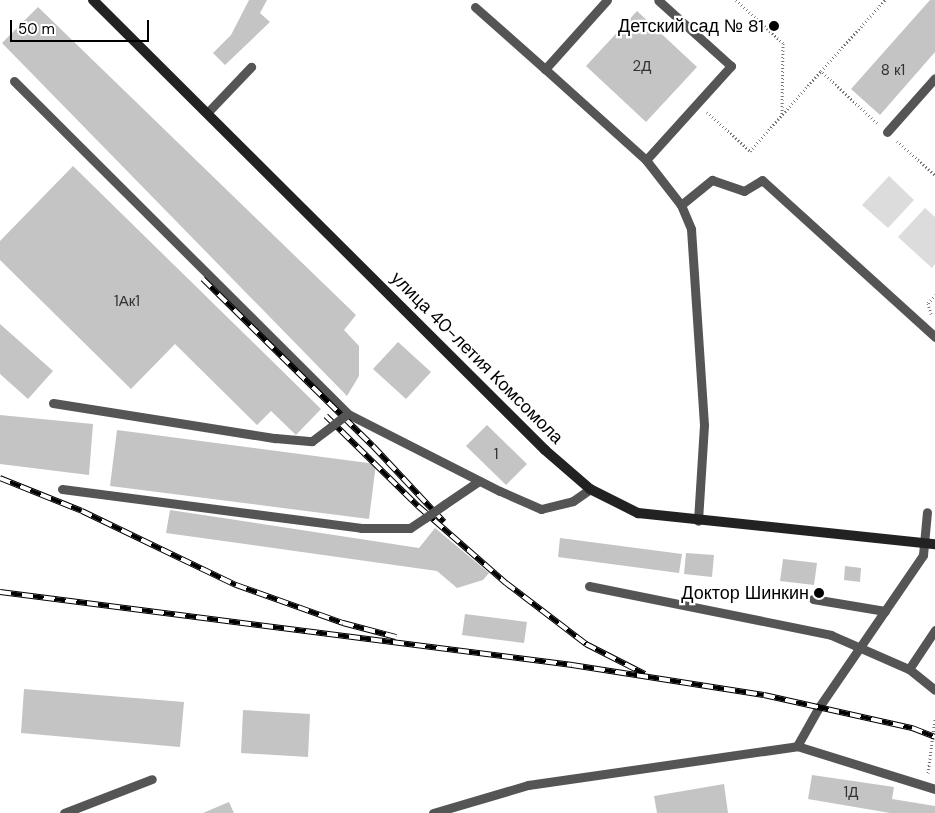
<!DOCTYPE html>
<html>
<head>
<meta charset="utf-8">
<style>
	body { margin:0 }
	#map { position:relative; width:935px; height:813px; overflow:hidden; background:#fff; font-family:"DM Sans",sans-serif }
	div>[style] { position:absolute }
	.green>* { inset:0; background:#dcdcdc }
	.building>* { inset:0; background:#c4c4c4 }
	.path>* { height:3px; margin-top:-1.5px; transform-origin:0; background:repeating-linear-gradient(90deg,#777 0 1px,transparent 0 3.5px) }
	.lane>* { height:9px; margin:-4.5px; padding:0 4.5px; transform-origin:4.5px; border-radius:4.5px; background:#555 }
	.secondary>* { height:10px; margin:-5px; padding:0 5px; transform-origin:5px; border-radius:5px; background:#222 }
	.rail>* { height:5.5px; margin-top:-2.75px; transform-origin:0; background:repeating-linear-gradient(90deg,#fff 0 11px,#000 0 22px); box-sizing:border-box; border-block:1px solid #000 }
	.lane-bridge>* { height:9px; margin:-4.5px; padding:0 4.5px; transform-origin:4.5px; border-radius:4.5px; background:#555 }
	.dots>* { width:14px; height:14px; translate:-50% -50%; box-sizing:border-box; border:2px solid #fff; border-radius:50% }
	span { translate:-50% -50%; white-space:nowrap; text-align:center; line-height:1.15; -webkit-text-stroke:4.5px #fff; paint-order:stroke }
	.number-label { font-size:15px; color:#313131 }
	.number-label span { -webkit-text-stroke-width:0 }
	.poi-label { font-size:18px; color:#000 }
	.right { translate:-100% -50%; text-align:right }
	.street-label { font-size:18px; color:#000 }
	.scale { position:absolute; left:10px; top:20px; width:139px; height:22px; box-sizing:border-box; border:2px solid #000; border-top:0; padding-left:6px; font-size:15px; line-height:18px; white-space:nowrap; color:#000; -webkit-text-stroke:4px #fff; paint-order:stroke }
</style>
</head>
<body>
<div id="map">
	<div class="green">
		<i style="clip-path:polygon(889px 176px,914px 200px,888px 228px,862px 205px)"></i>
		<i style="clip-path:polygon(925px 208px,935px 217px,935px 264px,932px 268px,898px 237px)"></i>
	</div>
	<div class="building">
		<i style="clip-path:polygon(249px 0,267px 0,260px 13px,270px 22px,225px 65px,213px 53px,231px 35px)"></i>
		<i style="clip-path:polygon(930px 0,935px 0,935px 52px,880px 115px,851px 89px)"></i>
		<i style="clip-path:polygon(38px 7px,356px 315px,344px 330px,359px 346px,359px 376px,347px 396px,2px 43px)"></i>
		<i style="clip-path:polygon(637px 11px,697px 67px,646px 122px,586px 66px)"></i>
		<i style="clip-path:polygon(73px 166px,321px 409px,296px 435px,271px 411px,257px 425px,175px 344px,131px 389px,0 260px,0 241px)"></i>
		<i style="clip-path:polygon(0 324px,53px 371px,28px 399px,0 374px)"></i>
		<i style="clip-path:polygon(398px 342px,431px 372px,406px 399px,373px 369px)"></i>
		<i style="clip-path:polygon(0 415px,93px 424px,89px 475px,0 464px)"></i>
		<i style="clip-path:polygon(487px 425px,527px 464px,506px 485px,466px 446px)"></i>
		<i style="clip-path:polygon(117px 430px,376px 464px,369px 519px,110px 486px)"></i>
		<i style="clip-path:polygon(170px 510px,419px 548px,435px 528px,489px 573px,483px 580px,457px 588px,437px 571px,166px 533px)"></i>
		<i style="clip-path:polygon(560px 538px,682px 554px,679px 573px,558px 557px)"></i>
		<i style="clip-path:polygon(686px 553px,714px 555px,712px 577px,684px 574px)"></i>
		<i style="clip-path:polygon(783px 559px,817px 563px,814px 585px,780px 581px)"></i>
		<i style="clip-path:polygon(845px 566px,861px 568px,860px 582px,844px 580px)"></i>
		<i style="clip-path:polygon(465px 614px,527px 622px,524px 643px,462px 635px)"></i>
		<i style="clip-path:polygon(24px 689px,184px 702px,180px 747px,21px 733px)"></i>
		<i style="clip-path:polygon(243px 710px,310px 714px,308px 757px,241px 753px)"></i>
		<i style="clip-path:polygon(812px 775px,894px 787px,892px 799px,935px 806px,935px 813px,890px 813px,808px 799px)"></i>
		<i style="clip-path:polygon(724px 784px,728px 813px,657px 813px,654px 796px)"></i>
		<i style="clip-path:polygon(229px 802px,234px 813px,203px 813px)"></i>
	</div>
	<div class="path">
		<i style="left:736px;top:0;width:64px;rotate:42.5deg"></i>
		<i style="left:783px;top:43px;width:72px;rotate:90.8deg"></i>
		<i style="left:707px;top:112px;width:58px;rotate:42.2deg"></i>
		<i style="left:750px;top:151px;width:107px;rotate:-48.4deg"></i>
		<i style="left:877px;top:123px;width:76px;rotate:-137.1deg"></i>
		<i style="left:821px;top:71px;width:96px;rotate:-48deg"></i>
		<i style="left:897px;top:141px;width:51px;rotate:41.8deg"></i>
		<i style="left:931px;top:314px;width:11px;rotate:-105deg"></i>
		<i style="left:928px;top:303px;width:11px;rotate:-49deg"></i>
		<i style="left:928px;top:773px;width:54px;rotate:-82.6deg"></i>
	</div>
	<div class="lane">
		<i style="left:607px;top:0;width:93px;rotate:131.9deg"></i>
		<i style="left:545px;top:69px;width:136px;rotate:42deg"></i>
		<i style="left:646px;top:160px;width:127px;rotate:-47.9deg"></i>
		<i style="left:731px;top:66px;width:98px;rotate:-137.9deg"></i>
		<i style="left:475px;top:7px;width:94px;rotate:41.5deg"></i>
		<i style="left:14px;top:81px;width:472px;rotate:44.9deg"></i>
		<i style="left:348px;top:414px;width:170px;rotate:26.9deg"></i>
		<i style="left:500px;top:491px;width:45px;rotate:23.7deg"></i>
		<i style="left:541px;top:509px;width:33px;rotate:-14deg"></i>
		<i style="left:573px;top:501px;width:21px;rotate:-35deg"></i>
		<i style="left:207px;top:113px;width:64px;rotate:-46.3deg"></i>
		<i style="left:887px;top:132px;width:72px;rotate:-48.4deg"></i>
		<i style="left:646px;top:160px;width:57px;rotate:52.1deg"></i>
		<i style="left:681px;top:205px;width:26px;rotate:67deg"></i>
		<i style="left:691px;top:229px;width:196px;rotate:86.2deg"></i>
		<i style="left:704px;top:425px;width:96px;rotate:93.6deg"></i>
		<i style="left:681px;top:205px;width:40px;rotate:-39deg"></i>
		<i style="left:712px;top:180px;width:34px;rotate:19deg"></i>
		<i style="left:744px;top:191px;width:21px;rotate:-31deg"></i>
		<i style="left:762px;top:180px;width:234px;rotate:42.2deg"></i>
		<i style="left:53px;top:403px;width:225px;rotate:9deg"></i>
		<i style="left:275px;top:438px;width:37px;rotate:5deg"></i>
		<i style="left:312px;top:441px;width:26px;rotate:-37deg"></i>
		<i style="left:62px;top:489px;width:302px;rotate:7.4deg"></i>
		<i style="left:361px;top:528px;width:49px"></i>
		<i style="left:410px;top:528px;width:18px;rotate:-34deg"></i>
		<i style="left:445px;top:504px;width:41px;rotate:-34.1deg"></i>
		<i style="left:589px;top:586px;width:247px;rotate:11.4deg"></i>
		<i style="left:831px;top:635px;width:85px;rotate:23.6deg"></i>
		<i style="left:909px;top:669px;width:47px;rotate:-56.3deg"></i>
		<i style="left:813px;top:599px;width:73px;rotate:9.5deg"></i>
		<i style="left:909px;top:669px;width:33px;rotate:39deg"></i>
		<i style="left:797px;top:746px;width:145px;rotate:17.3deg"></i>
		<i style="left:64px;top:813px;width:94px;rotate:-21.1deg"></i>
		<i style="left:433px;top:813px;width:99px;rotate:-16.4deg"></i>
		<i style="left:528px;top:785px;width:272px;rotate:-8.2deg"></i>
		<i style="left:797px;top:746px;width:45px;rotate:-60.6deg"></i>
		<i style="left:819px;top:707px;width:184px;rotate:-55.6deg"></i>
		<i style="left:923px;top:555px;width:43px;rotate:-84.7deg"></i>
	</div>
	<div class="secondary">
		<i style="left:93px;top:0;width:638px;rotate:44.87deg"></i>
		<i style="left:545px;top:450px;width:60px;rotate:40.9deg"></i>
		<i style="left:590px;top:489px;width:54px;rotate:26.6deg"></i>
		<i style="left:638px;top:513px;width:299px;rotate:6deg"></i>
	</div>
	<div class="rail">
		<i style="left:203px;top:279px;width:238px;rotate:44.5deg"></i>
		<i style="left:373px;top:446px;width:104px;rotate:46.9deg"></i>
		<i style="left:326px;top:416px;width:129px;rotate:44.4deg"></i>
		<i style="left:418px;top:506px;width:117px;rotate:41.2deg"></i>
		<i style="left:506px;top:583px;width:101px;rotate:37.3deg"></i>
		<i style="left:586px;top:644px;width:66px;rotate:27deg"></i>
		<i style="left:0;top:478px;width:88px;rotate:21.9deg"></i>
		<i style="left:82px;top:511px;width:171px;rotate:25.7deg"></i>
		<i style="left:236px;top:585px;width:114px;rotate:19.6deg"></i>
		<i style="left:343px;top:623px;width:55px;rotate:14.8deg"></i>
		<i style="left:0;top:592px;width:577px;rotate:7.27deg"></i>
		<i style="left:572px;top:665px;width:194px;rotate:8.9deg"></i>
		<i style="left:764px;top:695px;width:152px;rotate:12.6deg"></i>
		<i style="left:912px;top:728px;width:25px;rotate:21deg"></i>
	</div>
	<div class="lane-bridge">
		<i style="left:333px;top:425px;width:16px;rotate:-38deg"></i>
		<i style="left:425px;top:518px;width:24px;rotate:-35deg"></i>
	</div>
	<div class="dots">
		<i style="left:774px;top:26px;background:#000"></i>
		<i style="left:819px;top:593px;background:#000"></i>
	</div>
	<div class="number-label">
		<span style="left:642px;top:67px">2Д</span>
		<span style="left:893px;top:71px">8 к1</span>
		<span style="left:127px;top:302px">1Ак1</span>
		<span style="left:496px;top:455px">1</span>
		<span style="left:851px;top:793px">1Д</span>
	</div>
	<div class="poi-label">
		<span class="right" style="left:764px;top:26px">Детский сад № 81</span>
		<span class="right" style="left:809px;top:593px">Доктор Шинкин</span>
	</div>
	<div class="street-label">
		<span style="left:477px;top:358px;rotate:45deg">улица 40-летия Комсомола</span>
	</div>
	<div class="scale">50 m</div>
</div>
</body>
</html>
